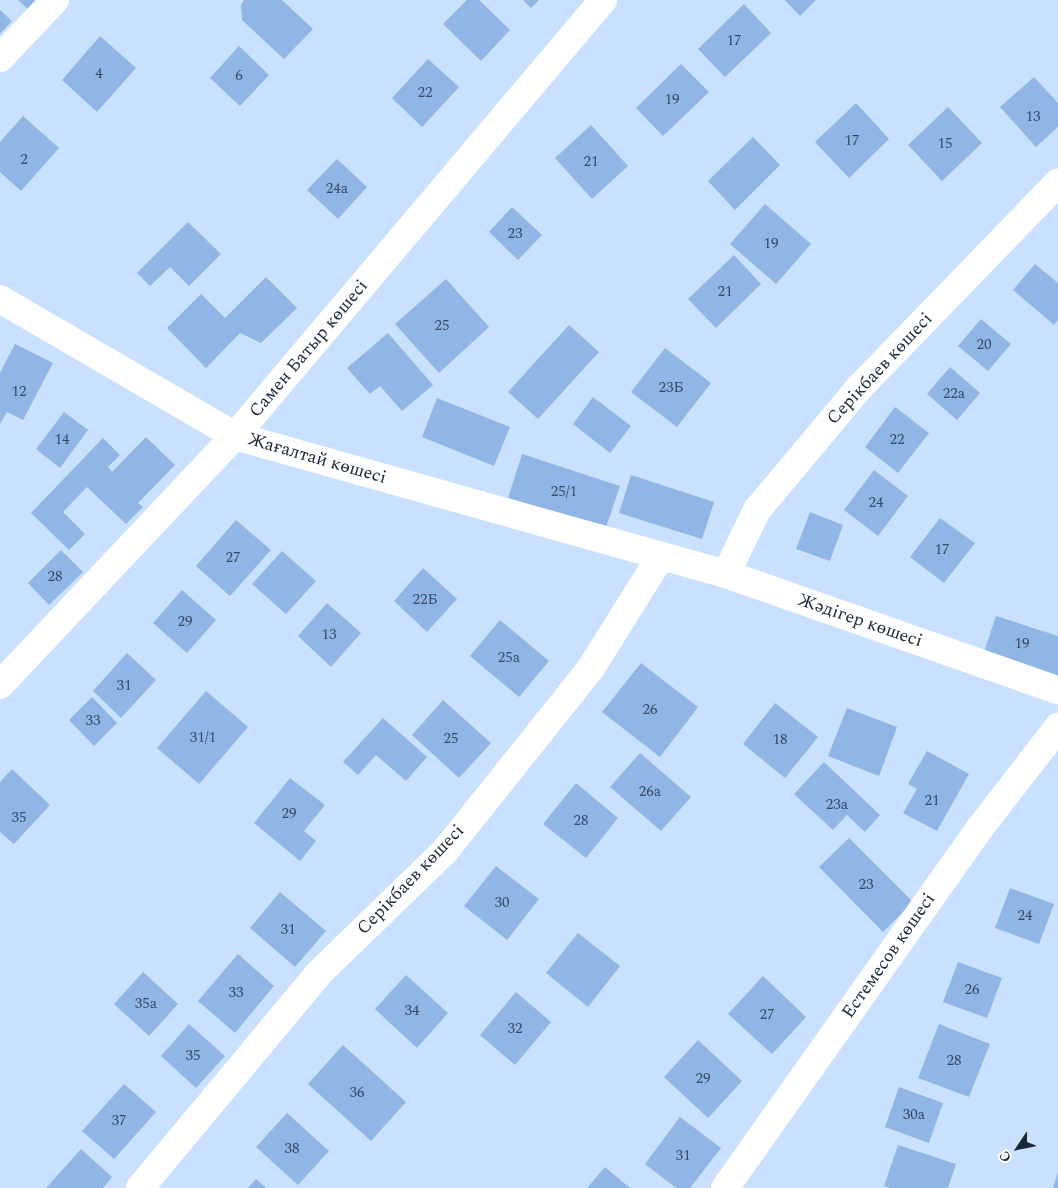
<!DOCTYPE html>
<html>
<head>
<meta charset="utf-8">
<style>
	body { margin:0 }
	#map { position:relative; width:1058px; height:1188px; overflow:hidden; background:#c9e0fe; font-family:Spectral,serif }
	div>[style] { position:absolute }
	.building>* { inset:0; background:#90b6e6 }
	.minor>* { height:28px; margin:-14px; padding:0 14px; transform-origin:14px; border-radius:14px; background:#fff }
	span { translate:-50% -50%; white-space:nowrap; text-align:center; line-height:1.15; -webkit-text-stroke:5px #fff; paint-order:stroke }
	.number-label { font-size:15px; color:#364a64 }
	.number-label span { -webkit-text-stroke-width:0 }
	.street-label { font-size:18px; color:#182639 }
	.north { position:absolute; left:993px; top:1123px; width:50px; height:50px; -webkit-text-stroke:4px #fff; paint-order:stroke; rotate:236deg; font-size:14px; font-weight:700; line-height:20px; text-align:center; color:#182639 }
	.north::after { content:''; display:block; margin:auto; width:18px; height:22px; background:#182639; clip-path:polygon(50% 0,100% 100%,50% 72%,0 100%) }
</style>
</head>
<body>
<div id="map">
	<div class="building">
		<i style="clip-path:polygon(18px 0,42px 0,31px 12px)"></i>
		<i style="clip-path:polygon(244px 0,282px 0,313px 29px,284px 59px,242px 20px,241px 5px)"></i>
		<i style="clip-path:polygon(467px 0,479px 0,510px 30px,481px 61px,443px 24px)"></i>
		<i style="clip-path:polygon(523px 0,539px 0,531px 8px)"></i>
		<i style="clip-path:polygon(785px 0,816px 0,800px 16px)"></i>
		<i style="clip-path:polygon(744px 4px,771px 33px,725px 77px,698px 49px)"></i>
		<i style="clip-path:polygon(0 10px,12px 21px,0 34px)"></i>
		<i style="clip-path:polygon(100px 36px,136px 68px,97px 112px,62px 80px)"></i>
		<i style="clip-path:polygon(239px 46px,269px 75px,240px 106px,210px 78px)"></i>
		<i style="clip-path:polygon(428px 59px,459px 87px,422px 127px,392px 98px)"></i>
		<i style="clip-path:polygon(681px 64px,709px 92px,663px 136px,636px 108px)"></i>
		<i style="clip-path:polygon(1034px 77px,1058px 103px,1058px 127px,1036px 147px,1000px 107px)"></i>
		<i style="clip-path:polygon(856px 103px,889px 139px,849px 178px,815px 142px)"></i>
		<i style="clip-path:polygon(948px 107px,982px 143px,942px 181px,908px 145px)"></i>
		<i style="clip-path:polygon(23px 116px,59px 148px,21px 191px,0 172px,0 142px)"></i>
		<i style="clip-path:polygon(591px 125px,628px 166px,592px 199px,555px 158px)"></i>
		<i style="clip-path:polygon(753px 137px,780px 165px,735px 210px,708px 181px)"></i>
		<i style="clip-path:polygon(337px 159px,367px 187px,338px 219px,307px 190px)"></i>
		<i style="clip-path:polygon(765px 204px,811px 244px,776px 284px,730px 244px)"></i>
		<i style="clip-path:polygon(512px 207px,542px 235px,518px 260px,489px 232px)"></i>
		<i style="clip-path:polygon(188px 222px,221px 254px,189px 286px,170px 267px,150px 286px,137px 273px)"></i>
		<i style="clip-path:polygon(734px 255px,761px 284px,716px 328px,688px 299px)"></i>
		<i style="clip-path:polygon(1035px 264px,1058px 283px,1058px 320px,1054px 325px,1013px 290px)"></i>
		<i style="clip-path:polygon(266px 277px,297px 308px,261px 343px,240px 333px,206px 368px,167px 328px,201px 294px,225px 318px)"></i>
		<i style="clip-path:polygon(446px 279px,489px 327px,439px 373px,395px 324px)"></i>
		<i style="clip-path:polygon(981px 319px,1011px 344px,988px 371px,958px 346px)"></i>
		<i style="clip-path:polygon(569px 325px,599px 352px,538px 419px,508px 392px)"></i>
		<i style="clip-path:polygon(388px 333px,433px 385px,402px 411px,380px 386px,370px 394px,347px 368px)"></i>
		<i style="clip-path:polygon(15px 344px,53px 363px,23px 420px,7px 412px,0 424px,0 373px)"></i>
		<i style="clip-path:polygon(665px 348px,711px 383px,677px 427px,631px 392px)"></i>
		<i style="clip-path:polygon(950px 367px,980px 393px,957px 420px,927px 394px)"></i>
		<i style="clip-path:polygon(593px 397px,631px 426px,610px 453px,573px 424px)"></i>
		<i style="clip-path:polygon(437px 398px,510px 427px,494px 466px,422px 437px)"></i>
		<i style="clip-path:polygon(895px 407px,929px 433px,898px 473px,865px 447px)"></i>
		<i style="clip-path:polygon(64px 412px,88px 430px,60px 468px,36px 449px)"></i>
		<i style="clip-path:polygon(146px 437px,175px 465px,138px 503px,143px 507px,126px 524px,87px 487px,63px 512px,85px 534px,69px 550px,31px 513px,103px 438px,120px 455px,108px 467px,112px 472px)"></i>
		<i style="clip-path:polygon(522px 454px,620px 486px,605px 530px,508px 498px)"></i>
		<i style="clip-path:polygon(874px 470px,908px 496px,878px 536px,844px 510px)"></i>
		<i style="clip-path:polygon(631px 475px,714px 502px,702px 539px,619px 513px)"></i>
		<i style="clip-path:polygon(810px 512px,843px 525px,830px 561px,796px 549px)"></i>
		<i style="clip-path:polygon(940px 518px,975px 543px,944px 583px,910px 557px)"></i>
		<i style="clip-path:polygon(236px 520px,271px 550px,230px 596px,196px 566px)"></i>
		<i style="clip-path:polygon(61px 550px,83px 572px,49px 605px,28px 583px)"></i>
		<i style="clip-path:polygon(282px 551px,316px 581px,286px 614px,252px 584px)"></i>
		<i style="clip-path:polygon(423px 568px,457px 599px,427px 632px,394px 601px)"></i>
		<i style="clip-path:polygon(182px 590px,216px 620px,187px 653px,153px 623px)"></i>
		<i style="clip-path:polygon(327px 603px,361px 633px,331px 667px,298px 636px)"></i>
		<i style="clip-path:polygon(996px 616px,1058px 636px,1058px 676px,984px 652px)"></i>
		<i style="clip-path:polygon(500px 620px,549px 661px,519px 697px,470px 656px)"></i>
		<i style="clip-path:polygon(127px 653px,156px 680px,121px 718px,93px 691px)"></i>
		<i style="clip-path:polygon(641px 663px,698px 707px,660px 757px,602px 712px)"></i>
		<i style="clip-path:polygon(206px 691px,248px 727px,199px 784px,157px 748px)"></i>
		<i style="clip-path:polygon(92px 697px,117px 723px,94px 746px,69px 720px)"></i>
		<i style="clip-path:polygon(443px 700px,491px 743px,459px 778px,412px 735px)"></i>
		<i style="clip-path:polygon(775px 703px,818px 737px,785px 778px,743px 744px)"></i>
		<i style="clip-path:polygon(847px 708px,897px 727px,879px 776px,828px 756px)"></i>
		<i style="clip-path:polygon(383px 718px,427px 757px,406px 781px,376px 755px,358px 775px,343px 762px)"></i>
		<i style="clip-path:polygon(927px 751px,969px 774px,937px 831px,903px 813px,917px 789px,908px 784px)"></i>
		<i style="clip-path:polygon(640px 753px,691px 797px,661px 831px,610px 787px)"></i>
		<i style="clip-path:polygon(824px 762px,880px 815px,865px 832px,847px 815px,833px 830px,794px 794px)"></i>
		<i style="clip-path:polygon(12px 769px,50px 805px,14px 844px,0 832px,0 782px)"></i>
		<i style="clip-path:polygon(290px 778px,325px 805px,304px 831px,316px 841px,300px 861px,254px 823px)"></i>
		<i style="clip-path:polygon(576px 783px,618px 818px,586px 858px,543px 824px)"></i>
		<i style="clip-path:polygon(849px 838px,913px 902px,883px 932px,819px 867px)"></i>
		<i style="clip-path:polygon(496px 866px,539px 899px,507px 940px,464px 906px)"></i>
		<i style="clip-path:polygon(1010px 888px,1054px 904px,1039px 944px,995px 928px)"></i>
		<i style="clip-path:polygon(280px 892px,326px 931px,295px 967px,250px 928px)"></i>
		<i style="clip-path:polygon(578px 933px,620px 966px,588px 1007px,546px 973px)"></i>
		<i style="clip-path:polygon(238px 954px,274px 986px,235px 1033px,198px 1001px)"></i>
		<i style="clip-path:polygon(958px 962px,1002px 978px,987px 1018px,943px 1002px)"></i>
		<i style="clip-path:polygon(143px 972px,178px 1004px,149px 1036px,114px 1004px)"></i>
		<i style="clip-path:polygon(406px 975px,448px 1013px,417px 1048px,375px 1009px)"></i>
		<i style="clip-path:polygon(763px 976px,806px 1017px,772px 1054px,728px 1014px)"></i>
		<i style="clip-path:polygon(516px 992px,551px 1022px,515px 1065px,480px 1035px)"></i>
		<i style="clip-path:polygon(189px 1024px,225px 1056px,196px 1088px,161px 1056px)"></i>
		<i style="clip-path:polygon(939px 1024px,990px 1044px,969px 1097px,918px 1078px)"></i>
		<i style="clip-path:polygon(698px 1040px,742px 1081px,708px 1118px,664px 1077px)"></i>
		<i style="clip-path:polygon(343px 1045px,406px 1102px,371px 1141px,308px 1084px)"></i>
		<i style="clip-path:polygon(124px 1084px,156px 1112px,114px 1159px,82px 1131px)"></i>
		<i style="clip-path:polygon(899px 1087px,943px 1103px,929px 1143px,885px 1127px)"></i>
		<i style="clip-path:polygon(287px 1113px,329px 1151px,298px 1185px,256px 1147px)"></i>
		<i style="clip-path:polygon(680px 1117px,721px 1148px,690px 1188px,676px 1188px,645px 1164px)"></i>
		<i style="clip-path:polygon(898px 1145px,956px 1164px,948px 1188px,890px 1188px,884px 1186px)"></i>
		<i style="clip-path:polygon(81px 1149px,112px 1177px,103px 1188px,46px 1188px)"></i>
		<i style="clip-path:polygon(605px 1167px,630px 1188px,587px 1188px)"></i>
		<i style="clip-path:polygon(1058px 1172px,1058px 1188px,1053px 1188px)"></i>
		<i style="clip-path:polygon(256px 1179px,266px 1188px,248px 1188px)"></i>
	</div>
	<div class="minor">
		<i style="left:0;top:58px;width:80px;rotate:-46.5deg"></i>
		<i style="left:0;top:299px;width:272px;rotate:30.2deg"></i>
		<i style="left:235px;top:436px;width:510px;rotate:15.7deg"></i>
		<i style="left:726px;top:574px;width:352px;rotate:19.3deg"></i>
		<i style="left:726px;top:574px;width:71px;rotate:-64.2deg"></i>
		<i style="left:757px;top:510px;width:159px;rotate:-50.1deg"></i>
		<i style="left:859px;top:388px;width:286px;rotate:-45.9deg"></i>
		<i style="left:0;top:685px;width:342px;rotate:-46.7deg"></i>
		<i style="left:235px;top:436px;width:571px;rotate:-49.83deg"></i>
		<i style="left:140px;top:1188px;width:278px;rotate:-50.2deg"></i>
		<i style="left:318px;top:974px;width:177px;rotate:-44.1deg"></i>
		<i style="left:445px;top:851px;width:234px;rotate:-51.4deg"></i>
		<i style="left:591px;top:668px;width:132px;rotate:-58deg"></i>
		<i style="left:725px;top:1188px;width:441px;rotate:-54.7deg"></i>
		<i style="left:980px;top:828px;width:128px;rotate:-52.3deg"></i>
	</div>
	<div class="number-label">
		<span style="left:734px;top:41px">17</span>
		<span style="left:99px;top:74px">4</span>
		<span style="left:239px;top:76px">6</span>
		<span style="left:425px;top:93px">22</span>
		<span style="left:672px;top:100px">19</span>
		<span style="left:1033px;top:117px">13</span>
		<span style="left:852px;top:141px">17</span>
		<span style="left:945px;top:144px">15</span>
		<span style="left:24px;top:160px">2</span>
		<span style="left:591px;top:162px">21</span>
		<span style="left:337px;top:189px">24а</span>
		<span style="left:515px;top:234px">23</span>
		<span style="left:771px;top:244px">19</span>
		<span style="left:725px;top:292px">21</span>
		<span style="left:442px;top:326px">25</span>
		<span style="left:984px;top:345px">20</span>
		<span style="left:671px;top:388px">23Б</span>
		<span style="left:19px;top:392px">12</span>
		<span style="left:954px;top:394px">22а</span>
		<span style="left:62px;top:440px">14</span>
		<span style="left:897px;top:440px">22</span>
		<span style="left:564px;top:492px">25/1</span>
		<span style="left:876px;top:503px">24</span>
		<span style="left:942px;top:550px">17</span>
		<span style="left:233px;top:558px">27</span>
		<span style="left:55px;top:577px">28</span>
		<span style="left:425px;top:600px">22Б</span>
		<span style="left:185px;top:622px">29</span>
		<span style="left:329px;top:635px">13</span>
		<span style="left:1022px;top:644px">19</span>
		<span style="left:509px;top:658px">25а</span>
		<span style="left:124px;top:686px">31</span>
		<span style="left:650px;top:710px">26</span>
		<span style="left:93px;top:721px">33</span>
		<span style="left:203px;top:738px">31/1</span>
		<span style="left:451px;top:739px">25</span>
		<span style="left:780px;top:740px">18</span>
		<span style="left:650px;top:792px">26а</span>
		<span style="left:932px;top:801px">21</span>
		<span style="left:837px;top:805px">23а</span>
		<span style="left:289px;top:814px">29</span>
		<span style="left:19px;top:818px">35</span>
		<span style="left:581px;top:821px">28</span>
		<span style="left:866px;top:885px">23</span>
		<span style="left:502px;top:903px">30</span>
		<span style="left:1025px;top:916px">24</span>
		<span style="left:288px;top:930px">31</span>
		<span style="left:972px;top:990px">26</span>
		<span style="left:236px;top:993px">33</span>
		<span style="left:146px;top:1004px">35а</span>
		<span style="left:412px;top:1011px">34</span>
		<span style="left:767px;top:1015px">27</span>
		<span style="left:515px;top:1029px">32</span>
		<span style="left:193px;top:1056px">35</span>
		<span style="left:954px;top:1061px">28</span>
		<span style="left:703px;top:1079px">29</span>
		<span style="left:357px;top:1093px">36</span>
		<span style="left:914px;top:1115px">30а</span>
		<span style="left:119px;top:1121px">37</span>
		<span style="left:292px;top:1149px">38</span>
		<span style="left:683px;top:1156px">31</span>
	</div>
	<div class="street-label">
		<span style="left:309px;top:349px;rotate:-50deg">Самен Батыр көшесі</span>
		<span style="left:880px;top:369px;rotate:-47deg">Серікбаев көшесі</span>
		<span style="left:317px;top:459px;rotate:16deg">Жағалтай көшесі</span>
		<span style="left:860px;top:621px;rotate:19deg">Жәдігер көшесі</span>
		<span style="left:411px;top:880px;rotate:-46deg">Серікбаев көшесі</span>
		<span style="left:889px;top:956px;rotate:-55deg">Естемесов көшесі</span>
	</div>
	<div class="north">С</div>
</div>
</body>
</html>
